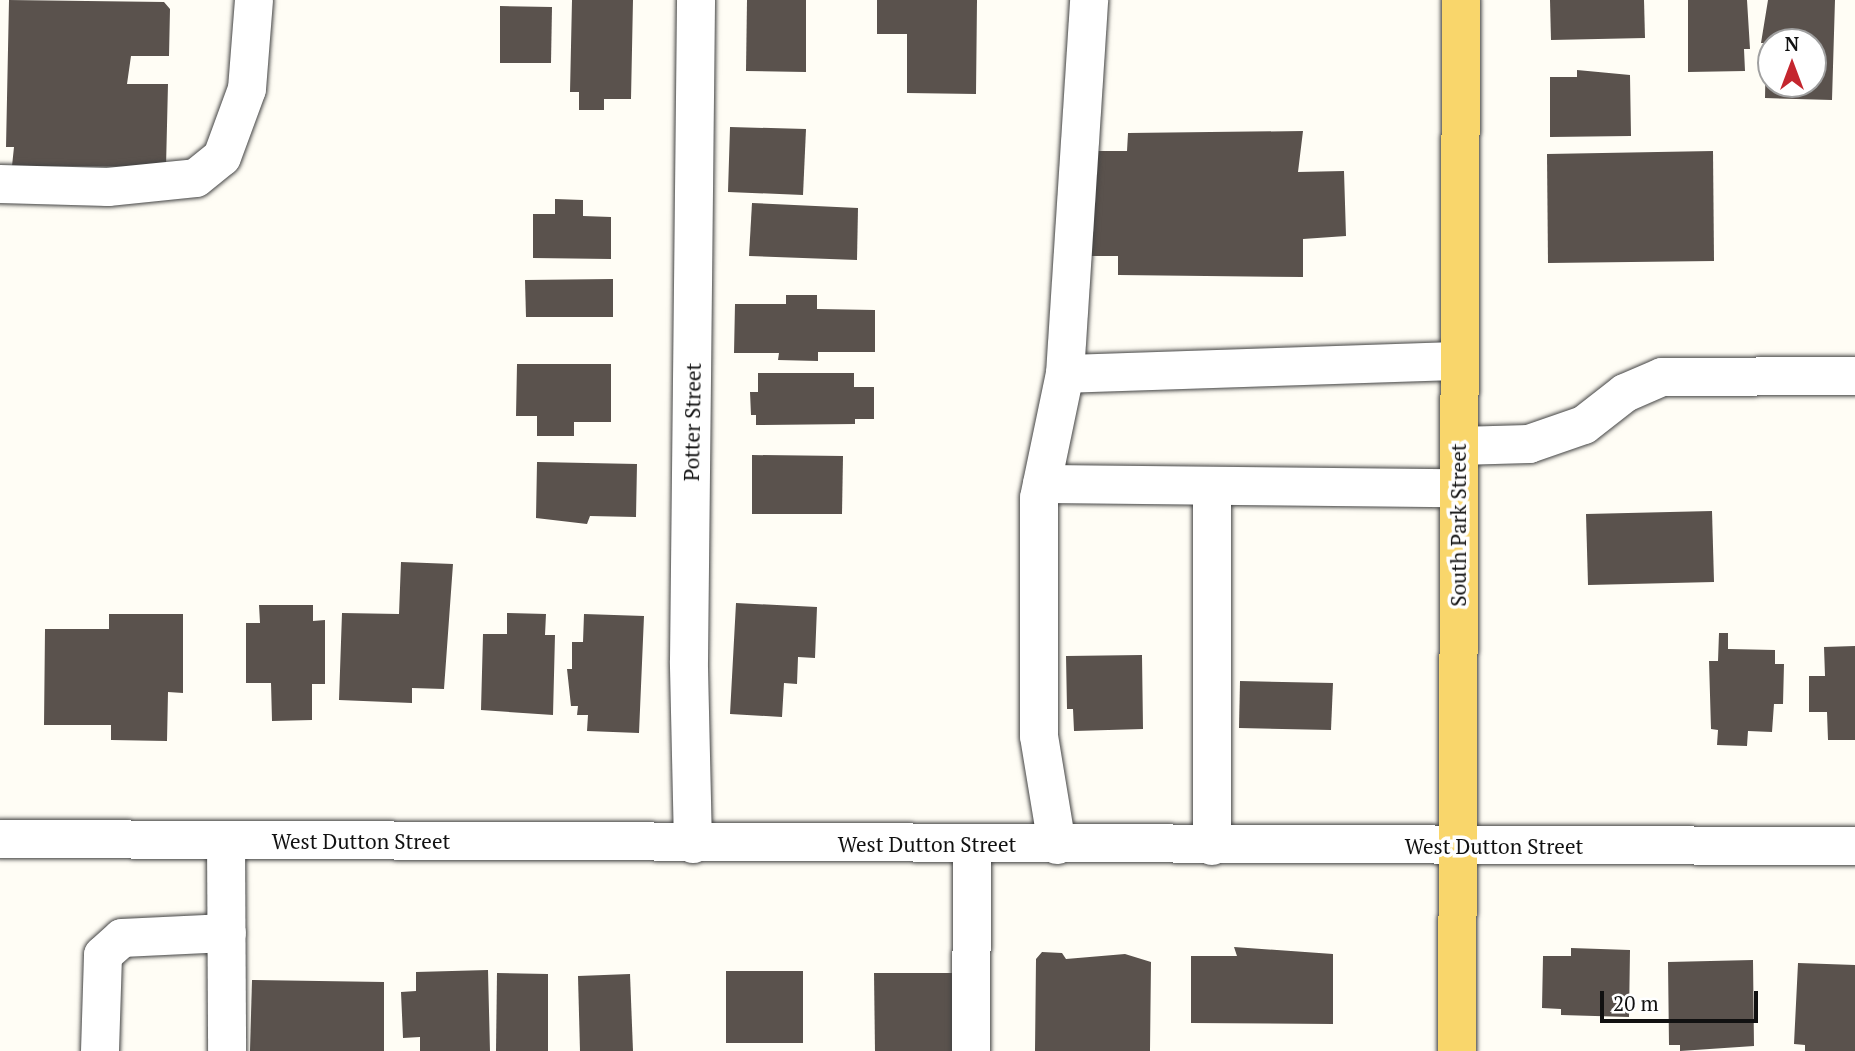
<!DOCTYPE html>
<html>
<head>
<meta charset="utf-8">
<style>
	body { margin:0 }
	#map { position:relative; width:1855px; height:1051px; overflow:hidden; background:#fffdf5; font-family:"PT Serif",serif }
	div>[style] { position:absolute }
	.building>* { inset:0; background:#5a524d }
	.roads { filter:drop-shadow(0 0 2px #444) drop-shadow(0 0 2px #444) }
	.minor>* { height:38px; margin:-19px; padding:0 19px; transform-origin:19px; border-radius:19px; background:#fff }
	.major>* { height:38px; margin:-19px; padding:0 19px; transform-origin:19px; border-radius:19px; background:#f9d66b }
	span { translate:-50% -50%; white-space:nowrap; text-align:center; line-height:1.15; -webkit-text-stroke:7px #fff; paint-order:stroke }
	.street-label { font-size:21px; color:#111 }
	.north { position:absolute; left:1757px; top:28px; width:70px; height:70px; box-sizing:border-box; background:#fff; border:2px solid #a0a0a0; border-radius:50%; rotate:0deg; font-size:19px; font-weight:700; line-height:28px; text-align:center; color:#111 }
	.north::after { content:''; display:block; margin:auto; width:24px; height:32px; background:#c4262e; clip-path:polygon(50% 0,100% 100%,50% 72%,0 100%) }
	.scale { position:absolute; left:1600px; top:991px; width:158px; height:32px; box-sizing:border-box; border:4px solid #111; border-top:0; padding-left:9px; font-size:21px; line-height:24px; white-space:nowrap; color:#111; -webkit-text-stroke:5px #fff; paint-order:stroke }
</style>
</head>
<body>
<div id="map">
	<div class="building">
		<i style="clip-path:polygon(9px 0,164px 2px,170px 9px,169px 56px,131px 56px,127px 84px,168px 84px,166px 167px,12px 166px,14px 147px,6px 147px)"></i>
		<i style="clip-path:polygon(572px 0,633px 0,631px 99px,604px 99px,604px 110px,579px 110px,579px 92px,570px 92px)"></i>
		<i style="clip-path:polygon(747px 0,806px 0,806px 72px,746px 71px)"></i>
		<i style="clip-path:polygon(877px 0,977px 0,976px 94px,907px 93px,907px 34px,877px 34px)"></i>
		<i style="clip-path:polygon(1550px 0,1644px 0,1645px 38px,1551px 40px)"></i>
		<i style="clip-path:polygon(1688px 0,1747px 0,1750px 49px,1744px 49px,1745px 71px,1688px 72px)"></i>
		<i style="clip-path:polygon(evenodd,1768px 0,1835px 0,1832px 100px,1765px 98px,1766px 43px,1761px 43px,1768px 0,1771px 42px,1813px 42px,1813px 84px,1771px 84px,1771px 42px)"></i>
		<i style="clip-path:polygon(500px 6px,552px 7px,551px 63px,500px 63px)"></i>
		<i style="clip-path:polygon(1577px 70px,1630px 75px,1631px 136px,1550px 137px,1550px 77px,1577px 77px)"></i>
		<i style="clip-path:polygon(730px 127px,806px 129px,803px 195px,728px 192px)"></i>
		<i style="clip-path:polygon(1303px 131px,1298px 172px,1344px 171px,1346px 236px,1303px 239px,1303px 277px,1118px 275px,1118px 256px,1090px 256px,1088px 151px,1127px 151px,1128px 133px)"></i>
		<i style="clip-path:polygon(1713px 151px,1714px 261px,1548px 263px,1547px 154px)"></i>
		<i style="clip-path:polygon(555px 199px,583px 200px,583px 216px,611px 217px,611px 259px,533px 258px,533px 214px,555px 214px)"></i>
		<i style="clip-path:polygon(752px 203px,858px 208px,857px 260px,749px 256px)"></i>
		<i style="clip-path:polygon(613px 279px,613px 317px,526px 317px,525px 280px)"></i>
		<i style="clip-path:polygon(786px 295px,817px 295px,817px 309px,875px 310px,875px 352px,818px 352px,818px 361px,778px 360px,779px 353px,734px 353px,735px 304px,786px 304px)"></i>
		<i style="clip-path:polygon(517px 364px,611px 364px,611px 422px,574px 422px,574px 436px,537px 436px,537px 416px,516px 416px)"></i>
		<i style="clip-path:polygon(758px 373px,854px 373px,854px 387px,874px 387px,874px 419px,855px 419px,855px 424px,756px 425px,756px 415px,751px 415px,750px 392px,758px 392px)"></i>
		<i style="clip-path:polygon(752px 455px,843px 456px,842px 514px,752px 514px)"></i>
		<i style="clip-path:polygon(537px 462px,637px 464px,636px 517px,590px 516px,587px 524px,536px 518px)"></i>
		<i style="clip-path:polygon(1712px 511px,1714px 582px,1588px 585px,1586px 514px)"></i>
		<i style="clip-path:polygon(401px 562px,453px 564px,444px 689px,412px 688px,412px 703px,339px 700px,342px 613px,399px 614px)"></i>
		<i style="clip-path:polygon(736px 603px,817px 607px,815px 658px,798px 657px,797px 684px,784px 683px,782px 717px,730px 714px)"></i>
		<i style="clip-path:polygon(259px 605px,313px 605px,313px 621px,325px 620px,325px 684px,312px 684px,312px 720px,272px 721px,271px 683px,246px 683px,246px 623px,260px 623px)"></i>
		<i style="clip-path:polygon(507px 613px,546px 614px,545px 635px,555px 635px,553px 715px,481px 710px,483px 634px,507px 634px)"></i>
		<i style="clip-path:polygon(109px 614px,183px 614px,183px 693px,168px 692px,167px 741px,111px 740px,111px 725px,44px 725px,45px 629px,109px 629px)"></i>
		<i style="clip-path:polygon(584px 614px,644px 616px,639px 733px,587px 731px,588px 715px,577px 715px,578px 706px,571px 706px,567px 669px,572px 669px,572px 642px,583px 642px)"></i>
		<i style="clip-path:polygon(1719px 633px,1728px 633px,1728px 649px,1775px 650px,1775px 664px,1784px 664px,1783px 704px,1774px 704px,1772px 732px,1748px 731px,1747px 746px,1717px 745px,1718px 730px,1711px 729px,1709px 661px,1718px 661px)"></i>
		<i style="clip-path:polygon(1855px 646px,1855px 740px,1828px 740px,1827px 712px,1809px 712px,1809px 676px,1825px 676px,1824px 647px)"></i>
		<i style="clip-path:polygon(1142px 655px,1143px 729px,1074px 731px,1073px 709px,1067px 709px,1066px 656px)"></i>
		<i style="clip-path:polygon(1240px 681px,1333px 683px,1331px 730px,1239px 728px)"></i>
		<i style="clip-path:polygon(1234px 947px,1333px 954px,1333px 1024px,1191px 1023px,1191px 956px,1237px 956px)"></i>
		<i style="clip-path:polygon(1571px 948px,1630px 950px,1629px 1017px,1561px 1015px,1561px 1009px,1542px 1008px,1543px 956px,1571px 956px)"></i>
		<i style="clip-path:polygon(1042px 952px,1062px 953px,1066px 959px,1125px 954px,1151px 962px,1150px 1051px,1035px 1051px,1036px 959px)"></i>
		<i style="clip-path:polygon(1753px 960px,1754px 1046px,1680px 1051px,1680px 1045px,1669px 1045px,1668px 962px)"></i>
		<i style="clip-path:polygon(1798px 963px,1855px 965px,1855px 1051px,1805px 1051px,1805px 1045px,1794px 1044px)"></i>
		<i style="clip-path:polygon(488px 970px,490px 1051px,420px 1051px,420px 1037px,403px 1038px,401px 992px,416px 991px,416px 972px)"></i>
		<i style="clip-path:polygon(726px 971px,803px 971px,803px 1043px,726px 1043px)"></i>
		<i style="clip-path:polygon(497px 973px,548px 974px,548px 1051px,496px 1051px)"></i>
		<i style="clip-path:polygon(874px 973px,963px 973px,963px 1051px,875px 1051px)"></i>
		<i style="clip-path:polygon(630px 974px,633px 1051px,580px 1051px,578px 976px)"></i>
		<i style="clip-path:polygon(252px 980px,384px 982px,384px 1051px,250px 1051px)"></i>
	</div>
	<div class="roads">
		<div class="minor">
			<i style="left:0;top:184px;width:108px;rotate:1.6deg"></i>
			<i style="left:108px;top:187px;width:88px;rotate:-5.8deg"></i>
			<i style="left:196px;top:178px;width:33px;rotate:-39deg"></i>
			<i style="left:222px;top:157px;width:72px;rotate:-69.8deg"></i>
			<i style="left:247px;top:89px;width:89px;rotate:-85.5deg"></i>
			<i style="left:1065px;top:374px;width:394px;rotate:-1.9deg"></i>
			<i style="left:1459px;top:446px;width:70px;rotate:-1.6deg"></i>
			<i style="left:1529px;top:444px;width:58px;rotate:-19.1deg"></i>
			<i style="left:1584px;top:425px;width:52px;rotate:-38deg"></i>
			<i style="left:1625px;top:393px;width:40px;rotate:-23.4deg"></i>
			<i style="left:1662px;top:377px;width:193px;rotate:-0.3deg"></i>
			<i style="left:1042px;top:484px;width:416px;rotate:0.6deg"></i>
			<i style="left:1212px;top:486px;width:360px;rotate:90deg"></i>
			<i style="left:0;top:839px;width:1855px;rotate:0.22deg"></i>
			<i style="left:226px;top:840px;width:211px;rotate:89.7deg"></i>
			<i style="left:693px;top:844px;width:183px;rotate:-91.3deg"></i>
			<i style="left:689px;top:661px;width:661px;rotate:-89.39deg"></i>
			<i style="left:1057px;top:845px;width:110px;rotate:-99.4deg"></i>
			<i style="left:1039px;top:736px;width:238px;rotate:-90deg"></i>
			<i style="left:1039px;top:498px;width:127px;rotate:-78.2deg"></i>
			<i style="left:1065px;top:374px;width:375px;rotate:-86.3deg"></i>
			<i style="left:100px;top:1051px;width:96px;rotate:-88.2deg"></i>
			<i style="left:103px;top:955px;width:25px;rotate:-42deg"></i>
			<i style="left:122px;top:938px;width:105px;rotate:-2.7deg"></i>
			<i style="left:971px;top:1051px;width:206px;rotate:-89.7deg"></i>
		</div>
		<div class="major">
			<i style="left:1457px;top:1051px;width:1051px;rotate:-89.78deg"></i>
		</div>
	</div>
	<div class="street-label">
		<span style="left:692px;top:422px;rotate:-89deg">Potter Street</span>
		<span style="left:1458px;top:525px;rotate:-90deg">South Park Street</span>
		<span style="left:361px;top:841px">West Dutton Street</span>
		<span style="left:927px;top:844px">West Dutton Street</span>
		<span style="left:1494px;top:846px">West Dutton Street</span>
	</div>
	<div class="north">N</div>
	<div class="scale">20 m</div>
</div>
</body>
</html>
